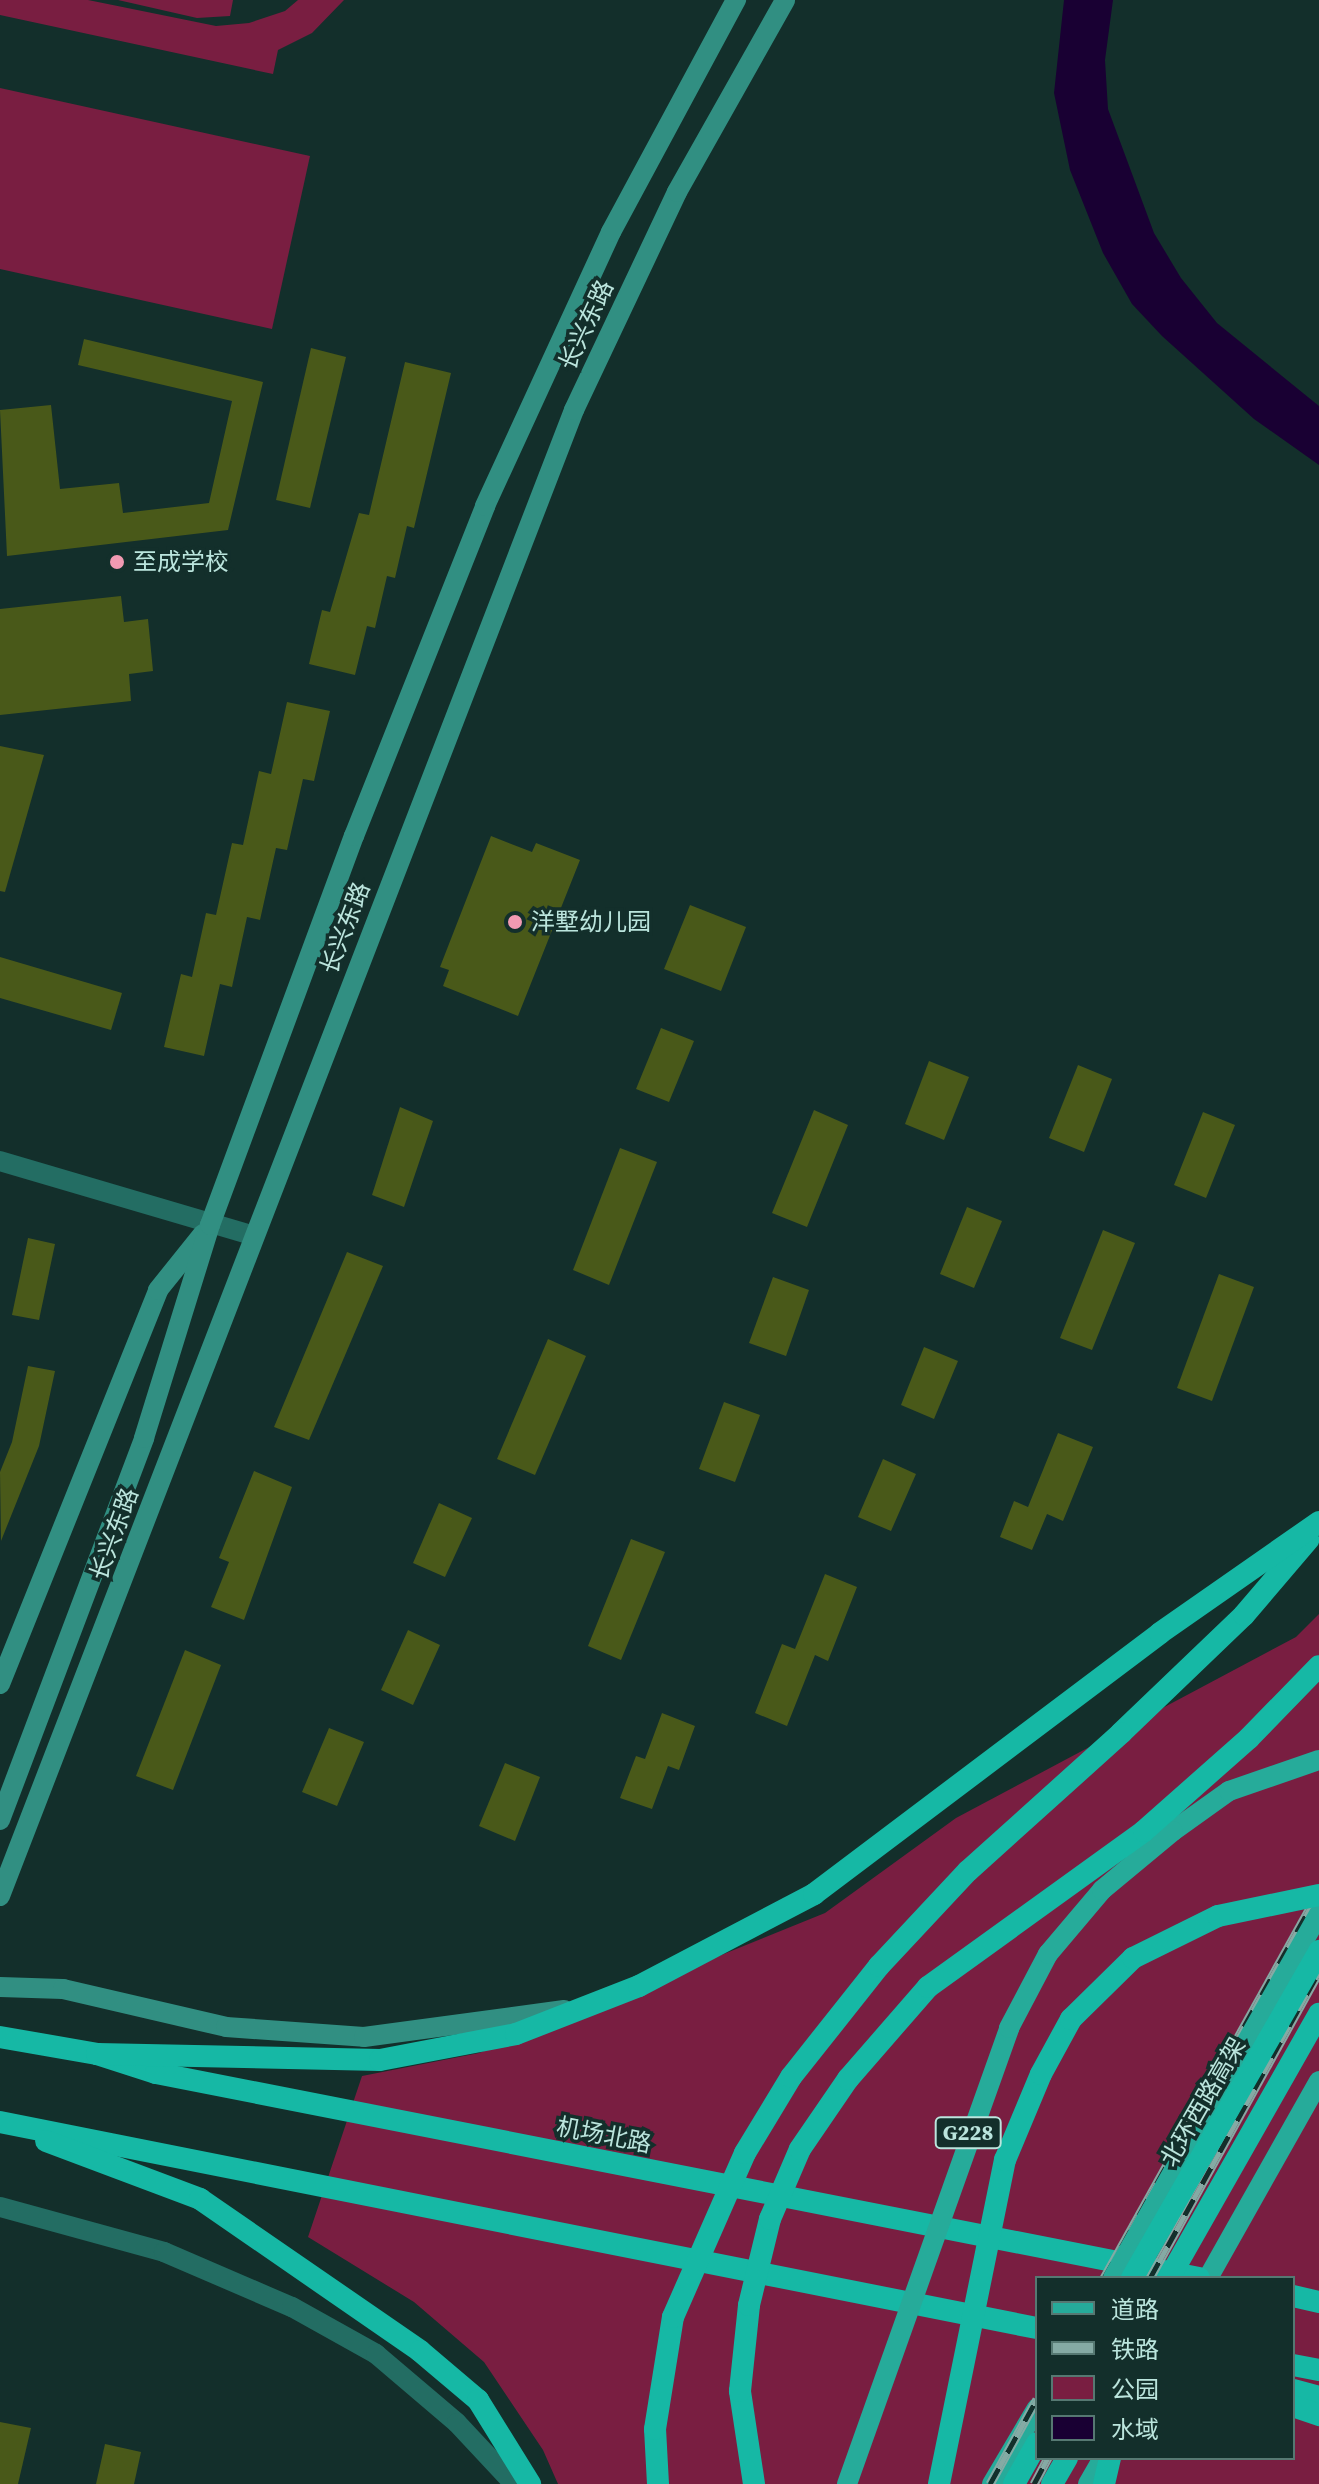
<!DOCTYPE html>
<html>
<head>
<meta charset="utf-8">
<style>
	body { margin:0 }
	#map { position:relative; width:1319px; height:2484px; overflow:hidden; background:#132f2b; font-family:"Source Serif 4","Noto Sans SC",serif }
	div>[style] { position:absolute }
	.green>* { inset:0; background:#791e41 }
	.water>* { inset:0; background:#190033 }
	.building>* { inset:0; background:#495919 }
	.tertiary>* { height:20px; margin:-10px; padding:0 10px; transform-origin:10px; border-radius:10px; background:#236d63 }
	.secondary>* { height:20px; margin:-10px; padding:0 10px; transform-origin:10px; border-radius:10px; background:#318f82 }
	.primary>* { height:20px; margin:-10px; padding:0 10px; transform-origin:10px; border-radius:10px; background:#26ab9a }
	.trunk>* { height:22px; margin:-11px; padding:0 11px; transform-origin:11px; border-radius:11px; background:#16b8a5 }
	.rail>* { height:9px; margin-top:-4.5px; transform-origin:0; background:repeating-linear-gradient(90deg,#132f2b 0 18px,#85aaa4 0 36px); box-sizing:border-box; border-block:2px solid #85aaa4 }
	.primary-bridge>* { height:20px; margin:-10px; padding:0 10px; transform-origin:10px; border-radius:10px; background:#26ab9a }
	.trunk-bridge>* { height:22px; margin:-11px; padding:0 11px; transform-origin:11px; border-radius:11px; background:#16b8a5 }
	.dots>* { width:22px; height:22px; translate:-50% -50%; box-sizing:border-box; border:4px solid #132f2b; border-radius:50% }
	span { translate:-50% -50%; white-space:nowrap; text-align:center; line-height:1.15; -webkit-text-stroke:7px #132f2b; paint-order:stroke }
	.shield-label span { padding:2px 6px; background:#132f2b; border:2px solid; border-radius:6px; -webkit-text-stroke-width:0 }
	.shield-label { font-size:22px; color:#bbe5dd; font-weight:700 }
	.street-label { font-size:24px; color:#bbe5dd }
	.poi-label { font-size:24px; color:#bbe5dd }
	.left { translate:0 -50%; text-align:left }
	.legend { position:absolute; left:1035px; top:2276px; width:260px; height:184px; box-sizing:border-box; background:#132f2b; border:2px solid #567872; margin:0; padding:10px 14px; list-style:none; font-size:24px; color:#bbe5dd }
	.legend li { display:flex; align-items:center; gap:16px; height:40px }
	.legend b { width:40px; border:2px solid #567872 }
</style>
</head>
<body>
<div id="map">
	<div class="green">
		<i style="clip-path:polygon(0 0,88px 0,216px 26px,249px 23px,285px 11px,298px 0,344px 0,312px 33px,278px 50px,273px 74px,0 15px)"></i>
		<i style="clip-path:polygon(118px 0,233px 0,230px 16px,197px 18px)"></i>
		<i style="clip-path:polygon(0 88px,310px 156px,272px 329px,0 269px)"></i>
		<i style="clip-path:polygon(evenodd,1319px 1614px,1319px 2484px,558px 2484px,543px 2450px,484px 2362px,414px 2302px,308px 2237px,362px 2076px,479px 2053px,825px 1913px,956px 1818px,1296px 1637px,1319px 1614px,1037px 2278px,1293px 2278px,1293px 2458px,1037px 2458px,1037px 2278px)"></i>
	</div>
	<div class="water">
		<i style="clip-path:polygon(1064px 0,1113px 0,1105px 60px,1108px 109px,1154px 233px,1181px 278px,1217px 323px,1319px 406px,1319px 465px,1254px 419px,1162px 336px,1132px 304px,1103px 253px,1070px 170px,1054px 93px)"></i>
	</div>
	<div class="building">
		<i style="clip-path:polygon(84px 339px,263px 382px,228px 530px,7px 556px,0 410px,51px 405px,60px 489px,119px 483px,123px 513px,209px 503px,232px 401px,78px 365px)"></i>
		<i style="clip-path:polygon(311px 348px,346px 357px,310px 508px,276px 500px)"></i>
		<i style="clip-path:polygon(405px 362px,451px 373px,414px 528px,407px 526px,395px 578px,387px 576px,375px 628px,367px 626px,355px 675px,309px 664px,322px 610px,330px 612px,359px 513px,369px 515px)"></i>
		<i style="clip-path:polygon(121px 596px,124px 622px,148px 619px,153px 671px,129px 674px,131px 701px,0 715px,0 609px)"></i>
		<i style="clip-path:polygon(287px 702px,330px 711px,314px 781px,303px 779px,287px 850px,276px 848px,260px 920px,247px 917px,232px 987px,220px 984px,204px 1056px,164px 1047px,181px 974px,192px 977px,206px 913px,216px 915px,232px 843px,243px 845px,259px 771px,271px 774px)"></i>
		<i style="clip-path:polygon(0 746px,44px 755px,5px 892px,0 891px)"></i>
		<i style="clip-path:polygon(491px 836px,532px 852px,536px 843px,580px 860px,518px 1016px,443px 986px,449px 970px,440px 967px)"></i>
		<i style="clip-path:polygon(690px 905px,746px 927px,721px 991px,664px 969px)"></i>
		<i style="clip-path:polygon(0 957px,122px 993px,111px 1030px,0 998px)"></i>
		<i style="clip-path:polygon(661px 1028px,694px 1041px,669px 1102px,636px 1089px)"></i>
		<i style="clip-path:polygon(929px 1061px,969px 1077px,944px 1140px,905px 1124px)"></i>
		<i style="clip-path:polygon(1078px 1065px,1112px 1079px,1084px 1152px,1049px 1138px)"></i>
		<i style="clip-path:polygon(400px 1107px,433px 1121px,404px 1207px,372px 1195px)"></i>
		<i style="clip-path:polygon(814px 1110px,848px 1125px,807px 1227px,772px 1213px)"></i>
		<i style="clip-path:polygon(1203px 1112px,1235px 1125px,1206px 1198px,1174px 1185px)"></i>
		<i style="clip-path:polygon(620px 1148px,657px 1162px,609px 1285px,573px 1270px)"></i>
		<i style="clip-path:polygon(967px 1207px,1002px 1221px,974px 1288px,940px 1274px)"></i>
		<i style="clip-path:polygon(1103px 1230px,1135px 1243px,1092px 1350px,1060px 1338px)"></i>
		<i style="clip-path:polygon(28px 1238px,55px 1244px,39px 1320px,12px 1315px)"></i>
		<i style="clip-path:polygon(347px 1252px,383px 1266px,309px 1440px,274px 1427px)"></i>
		<i style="clip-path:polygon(1219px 1274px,1254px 1287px,1212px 1401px,1177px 1388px)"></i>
		<i style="clip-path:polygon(773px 1277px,809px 1290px,786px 1356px,749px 1343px)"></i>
		<i style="clip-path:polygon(548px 1339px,586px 1356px,535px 1475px,497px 1459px)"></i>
		<i style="clip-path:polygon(924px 1347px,958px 1361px,934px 1419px,901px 1405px)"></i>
		<i style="clip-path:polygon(28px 1366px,55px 1371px,39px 1446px,1px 1541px,0 1472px,12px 1442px)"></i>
		<i style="clip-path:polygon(724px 1402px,760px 1415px,735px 1482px,699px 1469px)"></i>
		<i style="clip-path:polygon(1058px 1433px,1093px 1447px,1063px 1521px,1047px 1514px,1032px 1550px,1000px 1537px,1014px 1501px,1028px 1507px)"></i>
		<i style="clip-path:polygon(883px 1459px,916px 1474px,891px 1531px,858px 1517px)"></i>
		<i style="clip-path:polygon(254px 1471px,292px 1487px,244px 1620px,211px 1607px,229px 1562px,219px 1558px)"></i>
		<i style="clip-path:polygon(439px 1503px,472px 1518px,445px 1577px,413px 1563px)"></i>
		<i style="clip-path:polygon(631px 1539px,665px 1552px,621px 1660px,588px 1646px)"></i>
		<i style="clip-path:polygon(825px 1574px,857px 1587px,828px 1661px,815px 1655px,787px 1726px,755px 1713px,782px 1644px,795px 1649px)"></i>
		<i style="clip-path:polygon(408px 1630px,440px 1645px,413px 1705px,381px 1690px)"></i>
		<i style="clip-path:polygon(185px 1650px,221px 1665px,173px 1790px,136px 1776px)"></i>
		<i style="clip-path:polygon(662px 1713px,695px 1726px,679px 1770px,668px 1766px,652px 1809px,620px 1798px,636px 1756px,645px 1759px)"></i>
		<i style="clip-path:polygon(329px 1728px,364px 1742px,337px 1806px,302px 1792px)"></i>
		<i style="clip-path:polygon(505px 1763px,540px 1777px,515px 1841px,479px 1826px)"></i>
		<i style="clip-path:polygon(0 2422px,31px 2428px,18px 2484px,0 2484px)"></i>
		<i style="clip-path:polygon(105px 2444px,141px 2452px,134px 2484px,96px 2484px)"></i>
	</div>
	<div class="tertiary">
		<i style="left:0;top:1161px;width:262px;rotate:16.4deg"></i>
		<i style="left:0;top:2207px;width:170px;rotate:15.3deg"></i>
		<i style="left:164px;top:2252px;width:139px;rotate:23.3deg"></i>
		<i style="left:292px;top:2307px;width:96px;rotate:29.2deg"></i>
		<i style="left:376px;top:2354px;width:106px;rotate:40.4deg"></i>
		<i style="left:457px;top:2423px;width:83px;rotate:46.9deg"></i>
	</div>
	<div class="secondary">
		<i style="left:0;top:1684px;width:424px;rotate:-68.1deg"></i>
		<i style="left:158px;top:1290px;width:72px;rotate:-51.2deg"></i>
		<i style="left:0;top:1820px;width:408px;rotate:-69.3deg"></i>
		<i style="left:144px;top:1438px;width:223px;rotate:-72.8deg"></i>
		<i style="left:210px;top:1225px;width:415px;rotate:-69.7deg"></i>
		<i style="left:354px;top:836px;width:355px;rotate:-68.3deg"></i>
		<i style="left:485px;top:506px;width:302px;rotate:-65.3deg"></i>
		<i style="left:611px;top:232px;width:264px;rotate:-61.7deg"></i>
		<i style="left:0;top:1896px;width:1593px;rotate:-68.88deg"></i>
		<i style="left:574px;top:410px;width:241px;rotate:-64.7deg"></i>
		<i style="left:677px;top:192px;width:220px;rotate:-60.6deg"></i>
		<i style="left:0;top:1987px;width:63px;rotate:1.8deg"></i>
		<i style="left:63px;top:1989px;width:167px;rotate:13.1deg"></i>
		<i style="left:226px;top:2027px;width:138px;rotate:4.1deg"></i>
		<i style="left:364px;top:2037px;width:202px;rotate:-7.7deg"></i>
	</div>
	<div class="primary">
		<i style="left:1173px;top:1831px;width:69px;rotate:-35.5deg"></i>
		<i style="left:1229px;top:1791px;width:95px;rotate:-19deg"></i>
		<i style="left:1208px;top:2278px;width:226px;rotate:-60.6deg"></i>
		<i style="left:992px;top:2484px;width:88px;rotate:-59.4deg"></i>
		<i style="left:1088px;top:2484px;width:30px;rotate:-60deg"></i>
	</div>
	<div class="trunk">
		<i style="left:1121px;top:1733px;width:170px;rotate:-43.8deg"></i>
		<i style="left:1244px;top:1615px;width:99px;rotate:-49.5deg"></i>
		<i style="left:1249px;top:1738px;width:100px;rotate:-45.8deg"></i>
		<i style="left:0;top:2037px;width:98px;rotate:9.9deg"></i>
		<i style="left:97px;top:2054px;width:62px;rotate:17.9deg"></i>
		<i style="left:156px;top:2073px;width:1063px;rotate:11.12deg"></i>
		<i style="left:97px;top:2054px;width:283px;rotate:1.2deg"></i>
		<i style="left:380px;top:2060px;width:138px;rotate:-10.8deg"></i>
		<i style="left:516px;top:2034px;width:132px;rotate:-21.3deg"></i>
		<i style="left:639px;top:1986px;width:198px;rotate:-27.7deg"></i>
		<i style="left:814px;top:1894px;width:433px;rotate:-37deg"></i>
		<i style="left:1160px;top:1633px;width:194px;rotate:-34.9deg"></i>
		<i style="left:0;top:2122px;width:1057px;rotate:11.24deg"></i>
		<i style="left:46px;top:2141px;width:165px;rotate:20.6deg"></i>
		<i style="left:200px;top:2199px;width:267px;rotate:34.6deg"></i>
		<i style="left:420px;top:2351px;width:76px;rotate:40.2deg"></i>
		<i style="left:478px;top:2400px;width:99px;rotate:58.2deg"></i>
		<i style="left:1293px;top:2296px;width:27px;rotate:13deg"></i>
		<i style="left:1293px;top:2365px;width:26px;rotate:11deg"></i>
		<i style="left:1293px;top:2390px;width:27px;rotate:15deg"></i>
		<i style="left:1293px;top:2406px;width:28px;rotate:19deg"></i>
		<i style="left:1014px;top:2484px;width:47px;rotate:-60.7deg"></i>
		<i style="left:1052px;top:2484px;width:30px;rotate:-60deg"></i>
		<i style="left:1104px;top:2484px;width:27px;rotate:-77deg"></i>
	</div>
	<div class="rail">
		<i style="left:1104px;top:2278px;width:443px;rotate:-60.9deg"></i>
		<i style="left:1150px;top:2278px;width:350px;rotate:-61.1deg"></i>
		<i style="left:990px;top:2484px;width:97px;rotate:-61.1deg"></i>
		<i style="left:1034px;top:2484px;width:30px;rotate:-62deg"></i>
	</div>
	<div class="primary-bridge">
		<i style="left:1113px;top:2278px;width:418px;rotate:-60.5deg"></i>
		<i style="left:847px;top:2484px;width:484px;rotate:-70.4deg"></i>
		<i style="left:1009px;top:2028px;width:84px;rotate:-62.2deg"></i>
		<i style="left:1048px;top:1954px;width:84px;rotate:-49.8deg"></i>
		<i style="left:1102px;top:1890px;width:92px;rotate:-39.7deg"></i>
	</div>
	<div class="trunk-bridge">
		<i style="left:1132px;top:2278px;width:377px;rotate:-60.2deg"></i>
		<i style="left:1169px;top:2278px;width:304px;rotate:-60.4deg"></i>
		<i style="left:658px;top:2484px;width:55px;rotate:-93.1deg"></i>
		<i style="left:655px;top:2429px;width:113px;rotate:-80.9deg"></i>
		<i style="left:673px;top:2317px;width:179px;rotate:-66.3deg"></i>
		<i style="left:745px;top:2153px;width:89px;rotate:-58.8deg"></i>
		<i style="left:791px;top:2077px;width:142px;rotate:-51.6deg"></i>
		<i style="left:879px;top:1966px;width:130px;rotate:-46.9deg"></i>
		<i style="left:968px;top:1871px;width:206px;rotate:-42deg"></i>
		<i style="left:754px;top:2484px;width:94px;rotate:-98.6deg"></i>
		<i style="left:740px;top:2391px;width:86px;rotate:-84deg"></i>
		<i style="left:749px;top:2305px;width:89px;rotate:-76.3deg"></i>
		<i style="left:770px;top:2219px;width:76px;rotate:-66.8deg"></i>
		<i style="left:800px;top:2149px;width:85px;rotate:-55.6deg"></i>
		<i style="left:848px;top:2079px;width:122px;rotate:-49deg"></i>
		<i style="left:928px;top:1987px;width:266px;rotate:-35.8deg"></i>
		<i style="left:1144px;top:1831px;width:140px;rotate:-41.5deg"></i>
		<i style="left:939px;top:2484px;width:331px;rotate:-78.5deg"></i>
		<i style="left:1005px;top:2160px;width:93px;rotate:-67.3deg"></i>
		<i style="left:1041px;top:2074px;width:63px;rotate:-61.4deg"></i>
		<i style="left:1071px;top:2019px;width:87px;rotate:-44.5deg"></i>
		<i style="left:1133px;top:1958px;width:95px;rotate:-26.3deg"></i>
		<i style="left:1218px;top:1916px;width:103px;rotate:-11.7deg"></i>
	</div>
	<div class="dots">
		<i style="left:117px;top:562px;background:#f19ab2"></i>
		<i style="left:515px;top:922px;background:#f19ab2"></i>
	</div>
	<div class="shield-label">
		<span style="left:968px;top:2133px">G228</span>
	</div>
	<div class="street-label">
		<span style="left:586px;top:325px;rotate:-65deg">长兴东路</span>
		<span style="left:345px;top:928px;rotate:-69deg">长兴东路</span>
		<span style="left:114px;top:1534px;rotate:-70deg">长兴东路</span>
		<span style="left:1203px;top:2102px;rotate:-60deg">北环西路高架</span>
		<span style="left:604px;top:2135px;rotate:11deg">机场北路</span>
	</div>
	<div class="poi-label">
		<span class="left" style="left:133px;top:562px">至成学校</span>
		<span class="left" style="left:531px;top:922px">洋墅幼儿园</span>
	</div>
	<ul class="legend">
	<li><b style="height:10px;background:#26ab9a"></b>道路</li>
	<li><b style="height:10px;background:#85aaa4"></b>铁路</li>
	<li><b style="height:22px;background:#791e41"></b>公园</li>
	<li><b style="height:22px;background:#190033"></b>水域</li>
	</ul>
</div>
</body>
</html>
